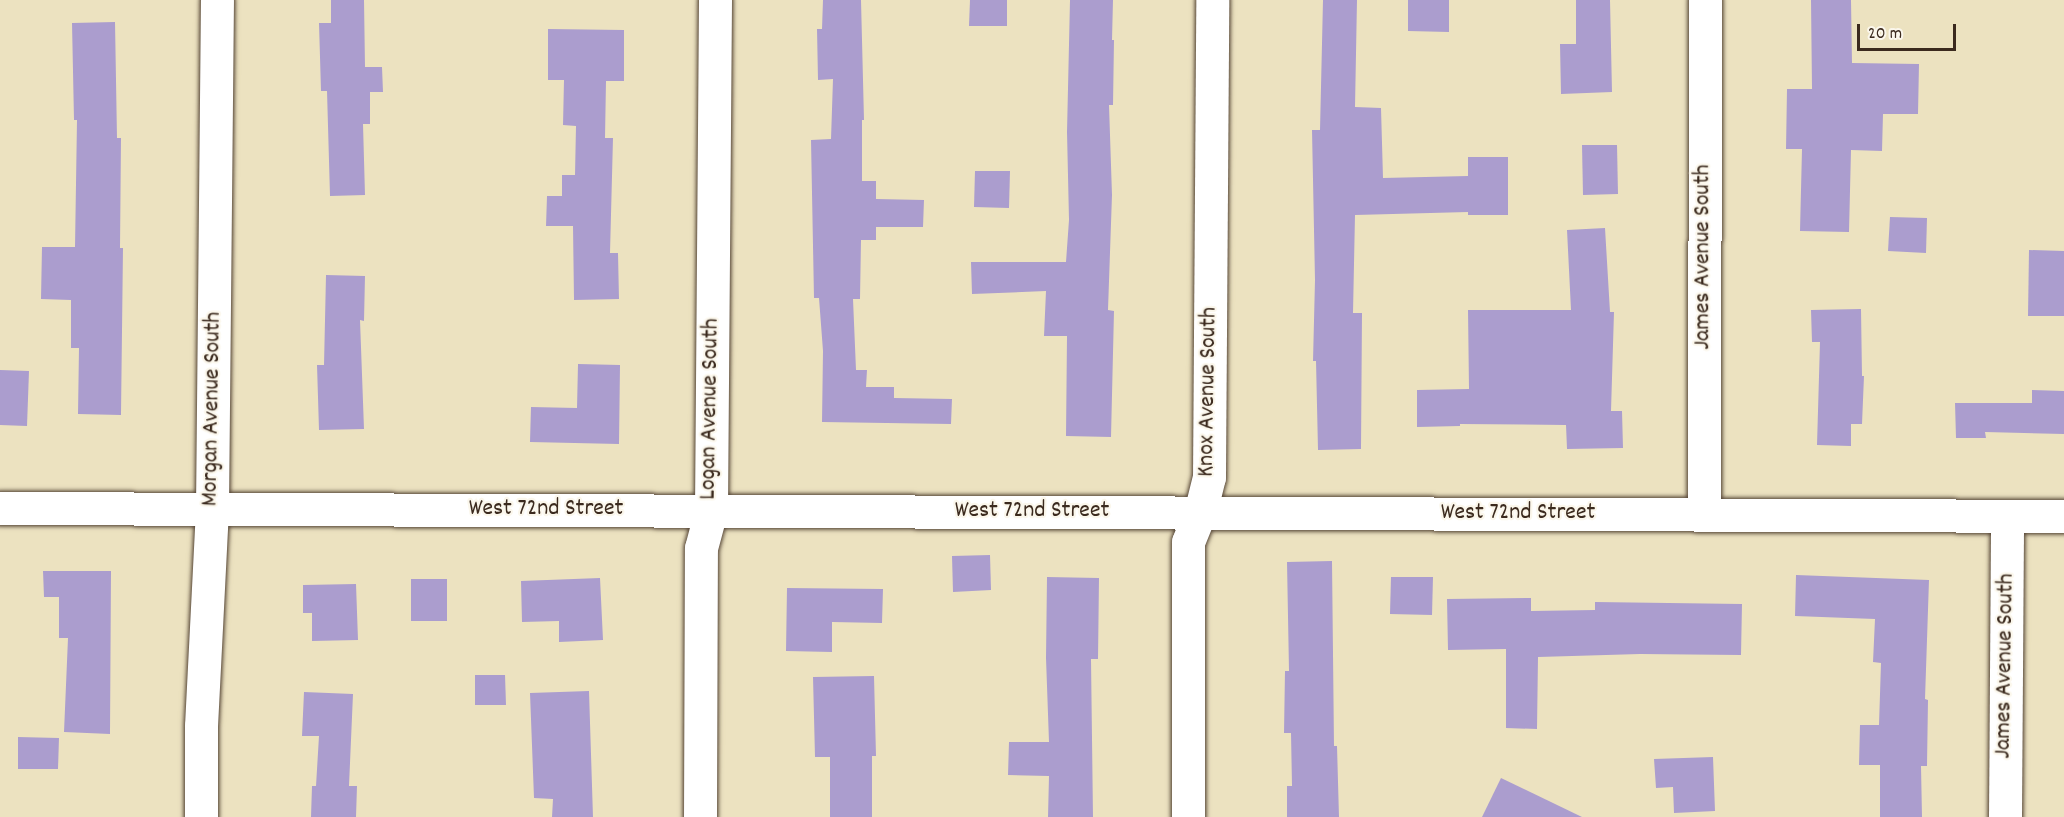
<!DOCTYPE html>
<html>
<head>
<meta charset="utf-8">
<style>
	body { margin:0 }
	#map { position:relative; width:2064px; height:817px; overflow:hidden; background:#ece2c0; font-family:Dekko,sans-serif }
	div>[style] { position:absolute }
	.building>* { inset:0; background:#ab9dce }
	.roads { filter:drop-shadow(0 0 2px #564636) drop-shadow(0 0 2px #564636) }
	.minor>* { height:33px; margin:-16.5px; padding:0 16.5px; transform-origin:16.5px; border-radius:16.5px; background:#fff }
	span { translate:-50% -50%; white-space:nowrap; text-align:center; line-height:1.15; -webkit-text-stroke:4.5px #fbf7ec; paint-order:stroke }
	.street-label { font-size:24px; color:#3b2a1e }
	.scale { position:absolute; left:1857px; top:24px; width:99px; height:27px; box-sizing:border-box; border:3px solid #3b2a1e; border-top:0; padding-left:8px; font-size:18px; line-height:21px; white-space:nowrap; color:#3b2a1e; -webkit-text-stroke:4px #fbf7ec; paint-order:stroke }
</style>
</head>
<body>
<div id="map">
	<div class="building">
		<i style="clip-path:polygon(331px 0,364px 0,365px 67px,382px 67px,383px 92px,370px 92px,370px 124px,363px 124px,365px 195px,330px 196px,327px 91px,321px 91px,319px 23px,331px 23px)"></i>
		<i style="clip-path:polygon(823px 0,861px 0,864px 120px,862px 120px,862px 181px,876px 181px,876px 199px,924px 200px,923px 227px,876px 227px,876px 240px,861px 240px,860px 299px,853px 299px,856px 370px,867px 370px,866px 387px,894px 387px,894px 398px,952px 399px,951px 424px,822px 422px,823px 351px,819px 298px,814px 298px,811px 140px,831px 139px,833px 79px,818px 80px,817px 29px,822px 29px)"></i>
		<i style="clip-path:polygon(970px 0,1007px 0,1007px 26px,969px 26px)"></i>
		<i style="clip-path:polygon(1070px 0,1113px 0,1112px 40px,1114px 40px,1113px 105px,1109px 105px,1112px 195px,1108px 310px,1114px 311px,1111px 437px,1066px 436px,1067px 336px,1044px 336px,1046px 291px,972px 294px,971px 262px,1066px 262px,1069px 220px,1067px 132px)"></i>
		<i style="clip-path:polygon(1323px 0,1357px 0,1355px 107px,1381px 108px,1383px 178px,1468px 176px,1468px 157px,1508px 157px,1508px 215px,1468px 215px,1468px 212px,1355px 215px,1353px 313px,1362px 313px,1361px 449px,1318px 450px,1316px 361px,1313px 361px,1315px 280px,1312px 130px,1320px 130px)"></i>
		<i style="clip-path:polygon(1408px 0,1449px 0,1449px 32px,1408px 31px)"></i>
		<i style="clip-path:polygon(1576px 0,1610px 0,1612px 92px,1561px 94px,1560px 44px,1576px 44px)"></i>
		<i style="clip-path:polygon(1811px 0,1851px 0,1852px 63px,1919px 64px,1918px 114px,1883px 114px,1882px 151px,1851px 150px,1849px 232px,1800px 231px,1802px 149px,1786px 149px,1787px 89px,1812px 89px)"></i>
		<i style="clip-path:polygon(115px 22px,117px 138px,121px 138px,120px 248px,123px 248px,121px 415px,78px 414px,79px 348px,71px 348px,71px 300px,41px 299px,42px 247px,75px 247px,77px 120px,74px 120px,72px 23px)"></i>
		<i style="clip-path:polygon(548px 29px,624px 30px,624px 81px,606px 81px,605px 138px,613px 138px,610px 253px,618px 253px,619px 299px,574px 300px,573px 226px,546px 226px,547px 196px,562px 196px,562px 175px,575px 175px,576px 126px,563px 125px,564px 80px,548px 80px)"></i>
		<i style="clip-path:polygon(1582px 145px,1617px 145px,1618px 194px,1583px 195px)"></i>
		<i style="clip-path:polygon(975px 171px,1010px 171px,1009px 208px,974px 207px)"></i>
		<i style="clip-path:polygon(1890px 217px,1927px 218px,1926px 253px,1888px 251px)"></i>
		<i style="clip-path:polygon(1605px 228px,1610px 312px,1614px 312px,1611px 411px,1622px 411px,1623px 448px,1567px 449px,1566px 425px,1460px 424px,1460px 426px,1417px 427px,1417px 390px,1469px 389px,1468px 310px,1571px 310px,1567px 230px)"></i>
		<i style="clip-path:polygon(2029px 250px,2064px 251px,2064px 316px,2028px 316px)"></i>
		<i style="clip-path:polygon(326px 275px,365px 276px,364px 321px,360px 320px,364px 429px,319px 430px,317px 365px,324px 365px)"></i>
		<i style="clip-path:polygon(1861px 309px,1862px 376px,1864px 376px,1862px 424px,1851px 424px,1851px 446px,1817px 445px,1820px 342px,1812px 342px,1811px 310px)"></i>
		<i style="clip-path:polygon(578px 364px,620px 365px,619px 444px,530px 442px,531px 407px,577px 408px)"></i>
		<i style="clip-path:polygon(0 370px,29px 371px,27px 426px,0 425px)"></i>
		<i style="clip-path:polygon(2032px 390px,2064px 391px,2064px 434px,1985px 432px,1986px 438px,1956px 438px,1955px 403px,2032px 403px)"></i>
		<i style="clip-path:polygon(990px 555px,991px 590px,953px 592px,952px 556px)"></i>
		<i style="clip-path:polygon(1332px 561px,1334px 746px,1337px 746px,1339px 817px,1287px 817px,1287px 786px,1292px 786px,1291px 733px,1284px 733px,1285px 671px,1289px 671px,1287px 562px)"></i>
		<i style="clip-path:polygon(43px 571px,111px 571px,110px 734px,64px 732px,68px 638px,59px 638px,59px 597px,44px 597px)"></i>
		<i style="clip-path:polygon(1796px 575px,1929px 580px,1925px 699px,1928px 700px,1927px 766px,1921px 766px,1922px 817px,1880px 817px,1880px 765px,1859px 765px,1860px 725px,1879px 725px,1881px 663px,1873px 662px,1875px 619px,1795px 616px)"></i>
		<i style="clip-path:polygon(1047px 577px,1099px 578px,1098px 659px,1091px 659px,1093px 817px,1048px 817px,1049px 776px,1008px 775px,1009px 742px,1049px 742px,1046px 658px)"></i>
		<i style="clip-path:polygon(1391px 577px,1433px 577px,1432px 615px,1390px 614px)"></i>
		<i style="clip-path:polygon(600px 578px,603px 640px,559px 642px,559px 621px,522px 622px,521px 581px)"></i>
		<i style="clip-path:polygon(411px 579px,447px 579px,447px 621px,411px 621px)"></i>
		<i style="clip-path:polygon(356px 584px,358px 640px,312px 641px,312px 613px,303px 613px,303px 585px)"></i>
		<i style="clip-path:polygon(787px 588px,883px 589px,882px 623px,832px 622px,832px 652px,786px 651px)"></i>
		<i style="clip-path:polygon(1531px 598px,1531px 611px,1595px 610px,1595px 602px,1742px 604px,1741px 655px,1640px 654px,1538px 657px,1537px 729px,1506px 728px,1506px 649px,1448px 650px,1447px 599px)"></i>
		<i style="clip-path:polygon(475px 675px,505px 675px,506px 705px,475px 705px)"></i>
		<i style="clip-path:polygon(874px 676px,876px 756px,872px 756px,872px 817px,830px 817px,830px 757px,815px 757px,813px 677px)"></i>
		<i style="clip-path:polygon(589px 691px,593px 817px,552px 817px,553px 799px,534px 798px,530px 693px)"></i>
		<i style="clip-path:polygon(304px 692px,353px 694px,349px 786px,357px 786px,356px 817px,311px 817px,312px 786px,316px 786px,319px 736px,302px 736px)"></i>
		<i style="clip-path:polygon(18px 737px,59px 738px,58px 769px,18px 769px)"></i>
		<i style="clip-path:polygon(1713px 757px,1715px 811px,1674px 813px,1673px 787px,1656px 788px,1654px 759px)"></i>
		<i style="clip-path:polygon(1501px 778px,1582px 817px,1482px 817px)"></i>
	</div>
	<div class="roads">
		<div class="minor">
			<i style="left:0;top:508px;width:2064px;rotate:0.22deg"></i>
			<i style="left:1704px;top:515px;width:515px;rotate:-89.89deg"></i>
			<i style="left:201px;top:817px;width:91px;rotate:-90deg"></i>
			<i style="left:201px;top:726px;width:217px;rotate:-87.1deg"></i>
			<i style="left:212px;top:509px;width:509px;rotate:-89.44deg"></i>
			<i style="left:700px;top:817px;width:269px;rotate:-89.8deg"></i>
			<i style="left:701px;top:548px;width:39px;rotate:-75deg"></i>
			<i style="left:711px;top:510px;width:510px;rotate:-89.55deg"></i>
			<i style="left:1188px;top:817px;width:275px;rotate:-90deg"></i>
			<i style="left:1188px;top:542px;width:31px;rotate:-68deg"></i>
			<i style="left:1200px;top:513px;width:37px;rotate:-76deg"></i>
			<i style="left:1209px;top:477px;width:477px;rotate:-89.6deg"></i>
			<i style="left:2005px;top:817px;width:301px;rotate:-89.6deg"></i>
		</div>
	</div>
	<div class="street-label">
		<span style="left:1704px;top:257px;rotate:-90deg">James Avenue South</span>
		<span style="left:1209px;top:392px;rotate:-89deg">Knox Avenue South</span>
		<span style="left:213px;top:409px;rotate:-89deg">Morgan Avenue South</span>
		<span style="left:711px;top:409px;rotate:-89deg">Logan Avenue South</span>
		<span style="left:546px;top:510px">West 72nd Street</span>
		<span style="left:1032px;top:512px">West 72nd Street</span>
		<span style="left:1518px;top:514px">West 72nd Street</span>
		<span style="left:2006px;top:666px;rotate:-89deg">James Avenue South</span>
	</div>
	<div class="scale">20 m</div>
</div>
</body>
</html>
